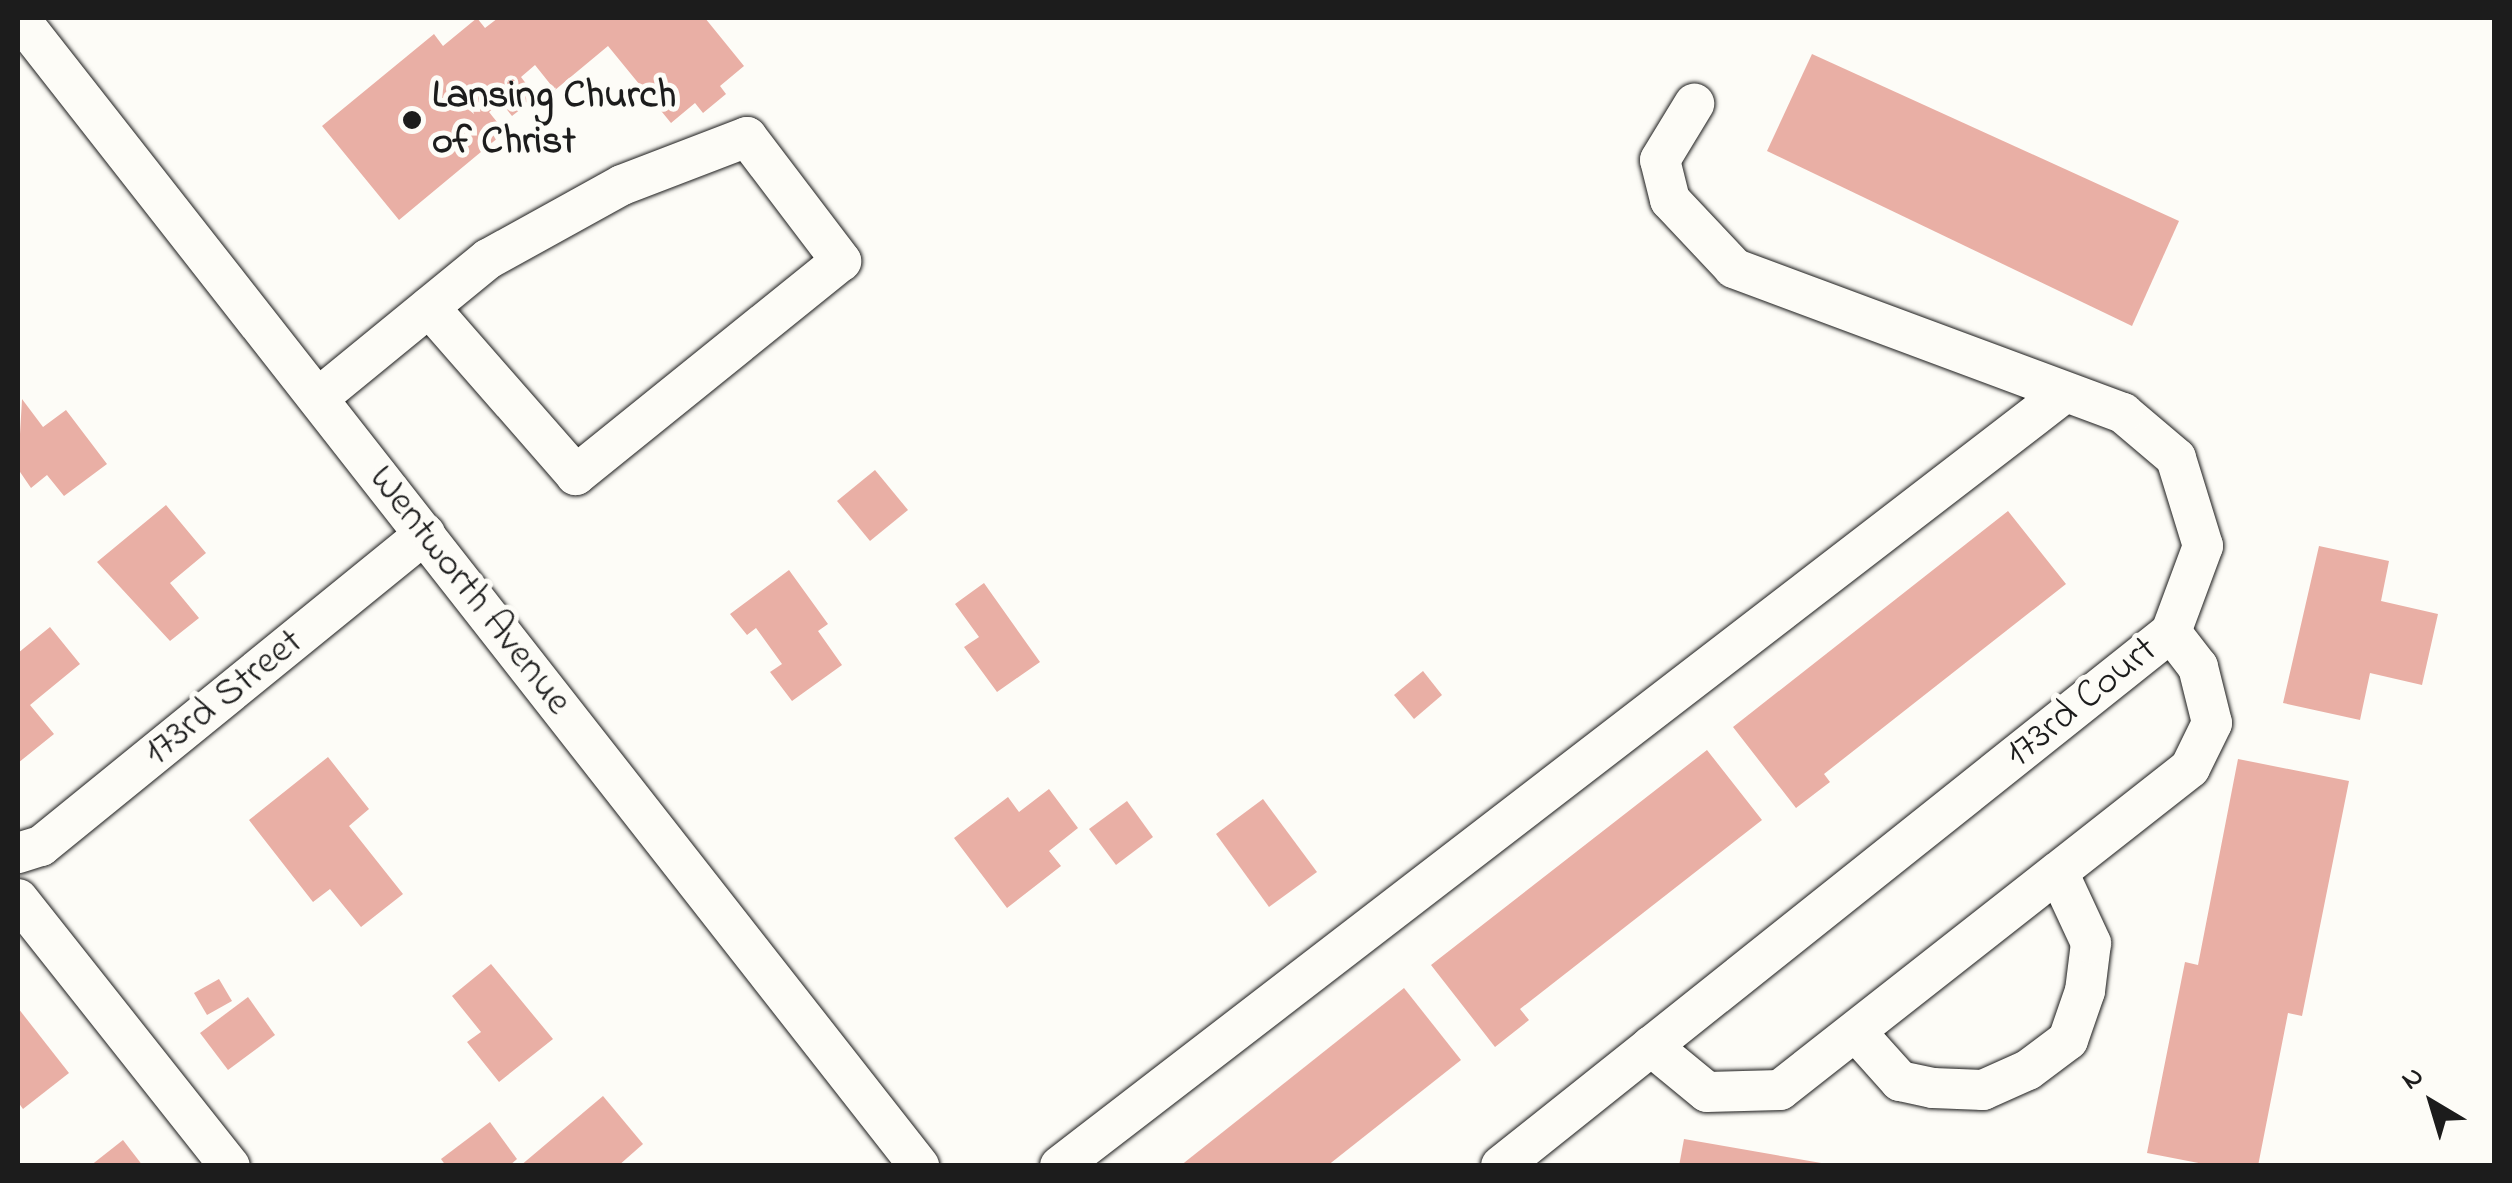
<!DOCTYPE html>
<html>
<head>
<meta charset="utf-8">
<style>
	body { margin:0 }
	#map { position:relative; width:2512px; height:1183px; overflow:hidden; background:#fdfcf7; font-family:"Indie Flower",sans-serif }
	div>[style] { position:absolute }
	.building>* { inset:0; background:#e9afa5 }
	.roads { filter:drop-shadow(0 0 2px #1c1c1c) drop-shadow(0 0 2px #1c1c1c) }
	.minor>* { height:40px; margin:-20px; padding:0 20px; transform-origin:20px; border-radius:20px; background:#fdfcf7 }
	.dots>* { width:28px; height:28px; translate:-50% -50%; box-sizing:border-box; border:5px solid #fdfcf7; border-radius:50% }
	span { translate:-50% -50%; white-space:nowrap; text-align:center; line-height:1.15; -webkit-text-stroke:10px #fdfcf7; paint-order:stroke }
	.poi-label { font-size:40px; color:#1c1c1c; font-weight:700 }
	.left { translate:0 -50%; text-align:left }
	.street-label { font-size:40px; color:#1c1c1c }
	.frame { position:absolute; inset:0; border:20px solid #1c1c1c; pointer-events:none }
	.north { position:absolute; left:2382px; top:1053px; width:100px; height:100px; -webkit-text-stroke:8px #fdfcf7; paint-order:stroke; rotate:322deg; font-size:28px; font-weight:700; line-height:40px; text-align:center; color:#1c1c1c }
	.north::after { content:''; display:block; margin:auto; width:35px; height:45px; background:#1c1c1c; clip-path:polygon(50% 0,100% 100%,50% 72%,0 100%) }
</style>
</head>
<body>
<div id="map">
	<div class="building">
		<i style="clip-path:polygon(477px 18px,485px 28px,498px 18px,705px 18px,744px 66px,720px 86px,726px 94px,703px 113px,695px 103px,671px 123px,608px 46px,555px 90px,535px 65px,521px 77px,536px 97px,512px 116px,501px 102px,489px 112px,505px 132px,399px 220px,322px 126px,434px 34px,443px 46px)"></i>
		<i style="clip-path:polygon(1812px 54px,2179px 221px,2132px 326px,1767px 151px)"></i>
		<i style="clip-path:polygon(22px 399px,43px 427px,66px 410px,107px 464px,64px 496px,47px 475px,31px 488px,18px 469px)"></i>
		<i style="clip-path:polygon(875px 470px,908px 510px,870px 541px,837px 501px)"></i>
		<i style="clip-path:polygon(166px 505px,206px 553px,170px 583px,199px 618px,170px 641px,97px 562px)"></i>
		<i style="clip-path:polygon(2008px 511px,2066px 584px,1824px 774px,1830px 782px,1796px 808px,1733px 727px)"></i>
		<i style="clip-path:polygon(2319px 546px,2389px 561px,2381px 601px,2438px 614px,2422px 685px,2370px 673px,2360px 720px,2283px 703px)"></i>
		<i style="clip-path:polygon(789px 570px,828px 624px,818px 631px,842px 665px,792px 701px,770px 672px,782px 664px,756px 628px,747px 635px,730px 614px)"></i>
		<i style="clip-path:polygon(984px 583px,1040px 662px,997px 692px,964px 647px,979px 637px,955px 604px)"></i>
		<i style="clip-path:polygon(50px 627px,80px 664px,30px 705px,54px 734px,18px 763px,18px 653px)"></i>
		<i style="clip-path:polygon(1423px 671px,1442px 695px,1414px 719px,1394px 695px)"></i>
		<i style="clip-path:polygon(1707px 750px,1762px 820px,1520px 1009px,1529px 1020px,1495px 1047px,1431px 965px)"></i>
		<i style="clip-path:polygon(328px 757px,369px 809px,349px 826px,403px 894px,361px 927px,330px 889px,313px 902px,249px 820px)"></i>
		<i style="clip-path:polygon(2238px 759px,2349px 781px,2302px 1016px,2288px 1013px,2258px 1166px,2214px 1166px,2147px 1153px,2185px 962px,2198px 965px)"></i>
		<i style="clip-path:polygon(1049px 789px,1078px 828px,1049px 851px,1061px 866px,1007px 908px,954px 838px,1008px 797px,1019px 812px)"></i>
		<i style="clip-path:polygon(1263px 799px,1317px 872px,1269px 907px,1216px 834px)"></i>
		<i style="clip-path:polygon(1127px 801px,1153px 837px,1116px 865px,1089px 829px)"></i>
		<i style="clip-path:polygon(491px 964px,553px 1039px,499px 1082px,467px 1042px,481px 1032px,452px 996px)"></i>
		<i style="clip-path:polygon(219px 979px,232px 1001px,207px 1015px,194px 993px)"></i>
		<i style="clip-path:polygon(1404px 988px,1461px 1060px,1327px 1166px,1180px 1166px)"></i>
		<i style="clip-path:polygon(248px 997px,275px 1035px,228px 1070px,200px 1033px)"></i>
		<i style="clip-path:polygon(18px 1008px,69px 1073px,23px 1109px,18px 1102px)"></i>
		<i style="clip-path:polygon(603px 1096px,643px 1144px,618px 1166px,520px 1166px)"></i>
		<i style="clip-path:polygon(490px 1122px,517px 1159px,509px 1166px,446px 1166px,441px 1159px)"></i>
		<i style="clip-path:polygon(1684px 1139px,1827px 1164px,1827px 1166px,1679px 1166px)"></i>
		<i style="clip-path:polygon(123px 1140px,143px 1166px,90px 1166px)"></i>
	</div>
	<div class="roads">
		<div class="minor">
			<i style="left:19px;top:18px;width:1459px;rotate:51.9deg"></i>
			<i style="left:318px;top:398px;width:220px;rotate:-39.3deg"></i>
			<i style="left:488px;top:259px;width:153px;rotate:-28.9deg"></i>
			<i style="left:622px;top:185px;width:134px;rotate:-21deg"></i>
			<i style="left:747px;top:137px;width:156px;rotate:52.8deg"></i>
			<i style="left:841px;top:261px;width:341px;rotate:141.1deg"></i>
			<i style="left:576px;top:475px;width:223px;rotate:-131.2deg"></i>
			<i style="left:18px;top:853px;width:24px;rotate:-17deg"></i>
			<i style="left:41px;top:846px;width:495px;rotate:-39.1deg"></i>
			<i style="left:18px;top:899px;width:341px;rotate:51.6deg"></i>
			<i style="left:1856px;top:1032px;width:66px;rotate:48.1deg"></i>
			<i style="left:1900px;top:1081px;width:34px;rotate:12deg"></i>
			<i style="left:1933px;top:1088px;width:50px;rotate:2.3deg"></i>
			<i style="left:1983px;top:1090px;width:49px;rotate:-24deg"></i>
			<i style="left:2028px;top:1070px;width:50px;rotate:-36.9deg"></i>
			<i style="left:2068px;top:1040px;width:52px;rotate:-70.9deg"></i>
			<i style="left:2085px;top:991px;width:48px;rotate:-82.9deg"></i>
			<i style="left:2091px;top:943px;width:78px;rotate:-114.9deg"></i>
			<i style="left:1651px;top:1046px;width:72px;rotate:39.4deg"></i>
			<i style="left:1707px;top:1092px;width:73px;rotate:-1.6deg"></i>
			<i style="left:1780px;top:1090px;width:521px;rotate:-38.14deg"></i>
			<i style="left:2190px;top:768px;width:50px;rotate:-63.9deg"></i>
			<i style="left:2212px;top:723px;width:58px;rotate:-104deg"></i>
			<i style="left:2198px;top:667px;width:44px;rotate:-127.6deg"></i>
			<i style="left:1060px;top:1166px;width:1266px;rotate:-37.59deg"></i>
			<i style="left:1501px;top:1166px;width:857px;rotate:-38.56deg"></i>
			<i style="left:2171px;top:632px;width:92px;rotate:-69.6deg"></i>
			<i style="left:2203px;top:546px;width:92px;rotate:-107.1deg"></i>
			<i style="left:2176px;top:458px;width:70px;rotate:-139.7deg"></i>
			<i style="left:2123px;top:413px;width:415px;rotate:-159.6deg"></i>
			<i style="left:1734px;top:268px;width:93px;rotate:-133.3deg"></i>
			<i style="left:1670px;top:200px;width:41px;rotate:-104deg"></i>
			<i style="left:1660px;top:160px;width:66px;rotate:-58.7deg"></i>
		</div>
	</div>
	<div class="dots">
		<i style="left:412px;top:120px;background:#1c1c1c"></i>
	</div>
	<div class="poi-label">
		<span class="left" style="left:432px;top:120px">Lansing Church<br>of Christ</span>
	</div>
	<div class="street-label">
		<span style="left:469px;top:591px;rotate:52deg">Wentworth Avenue</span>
		<span style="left:224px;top:698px;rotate:-39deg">173rd Street</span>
		<span style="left:2082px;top:703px;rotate:-39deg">173rd Court</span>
	</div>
	<div class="frame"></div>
	<div class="north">N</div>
</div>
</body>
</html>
